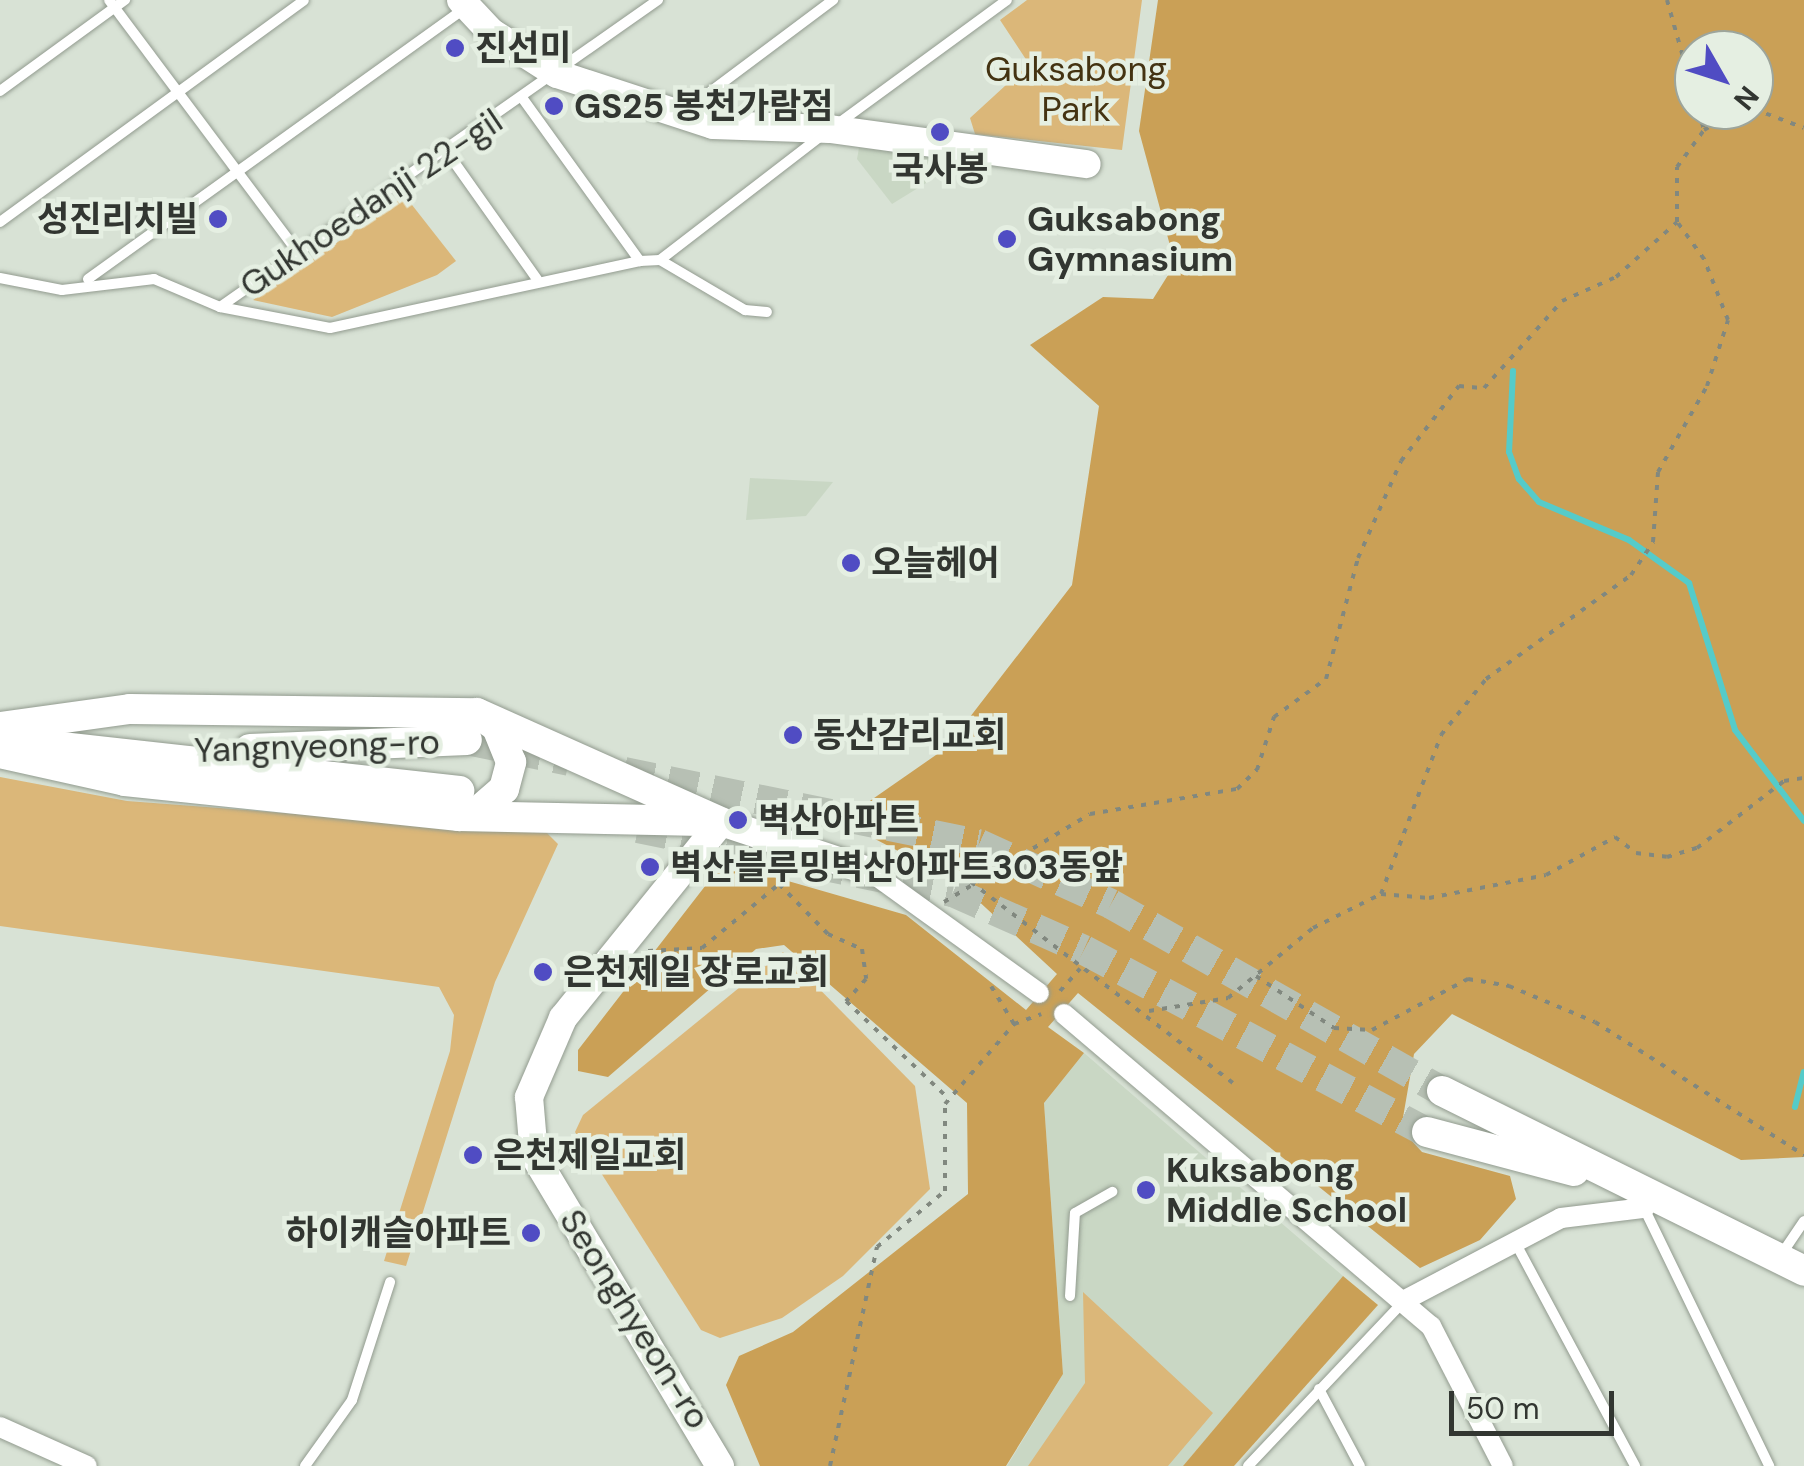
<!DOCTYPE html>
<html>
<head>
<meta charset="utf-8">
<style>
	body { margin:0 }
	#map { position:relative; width:1804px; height:1466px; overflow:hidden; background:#d8e2d5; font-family:"DM Sans","Noto Sans KR",sans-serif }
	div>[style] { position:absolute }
	.built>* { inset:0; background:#c9d7c4 }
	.green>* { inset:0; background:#dbb779 }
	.forest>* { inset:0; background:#caa056 }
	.stream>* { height:6px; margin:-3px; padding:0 3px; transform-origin:3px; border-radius:3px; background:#55cbc9 }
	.secondary-tunnel>* { height:30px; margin-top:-15px; transform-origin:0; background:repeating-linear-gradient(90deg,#b7c0b4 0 30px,transparent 0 45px) }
	.path>* { height:4px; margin-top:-2px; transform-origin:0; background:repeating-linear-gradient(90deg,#81887f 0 5px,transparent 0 13px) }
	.roads { filter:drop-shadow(0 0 2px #929b8f) drop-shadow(0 0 2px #929b8f) }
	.service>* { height:10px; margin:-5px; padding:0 5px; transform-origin:5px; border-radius:5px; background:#fff }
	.minor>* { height:20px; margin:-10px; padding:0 10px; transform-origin:10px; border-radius:10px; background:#fff }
	.tertiary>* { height:28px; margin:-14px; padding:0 14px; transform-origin:14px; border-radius:14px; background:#fff }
	.secondary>* { height:30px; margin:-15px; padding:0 15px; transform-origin:15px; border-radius:15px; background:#fff }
	.dots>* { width:28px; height:28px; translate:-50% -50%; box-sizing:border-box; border:5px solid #e5efe2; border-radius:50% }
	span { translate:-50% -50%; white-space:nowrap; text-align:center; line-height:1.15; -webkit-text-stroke:9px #e5efe2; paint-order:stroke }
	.poi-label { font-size:35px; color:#323631; font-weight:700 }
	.left { translate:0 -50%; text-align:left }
	.right { translate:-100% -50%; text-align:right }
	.park-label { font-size:35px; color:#443312 }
	.street-label { font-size:35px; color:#323631 }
	.north { position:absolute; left:1674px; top:30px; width:100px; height:100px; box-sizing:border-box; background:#e5efe2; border:2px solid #9da59b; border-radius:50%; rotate:129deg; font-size:28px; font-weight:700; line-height:40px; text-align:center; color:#323631 }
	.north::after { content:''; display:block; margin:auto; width:35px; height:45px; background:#504cc3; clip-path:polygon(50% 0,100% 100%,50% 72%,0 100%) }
	.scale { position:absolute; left:1449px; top:1391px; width:165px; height:45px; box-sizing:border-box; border:5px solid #323631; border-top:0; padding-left:12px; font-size:30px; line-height:35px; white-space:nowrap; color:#323631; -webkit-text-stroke:8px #e5efe2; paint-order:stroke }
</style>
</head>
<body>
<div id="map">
	<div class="built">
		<i style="clip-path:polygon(859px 148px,951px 157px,957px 164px,892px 204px,857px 159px)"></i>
		<i style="clip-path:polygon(750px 478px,833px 482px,806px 516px,746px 520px)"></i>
		<i style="clip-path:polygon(1084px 1053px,1343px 1276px,1183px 1466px,1007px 1466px,1063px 1374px,1044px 1103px)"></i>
	</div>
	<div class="green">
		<i style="clip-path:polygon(1027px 0,1142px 0,1122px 150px,975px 134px,970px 118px,1029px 64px,1000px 20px)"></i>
		<i style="clip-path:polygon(405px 196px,456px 261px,437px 275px,332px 317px,253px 300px)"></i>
		<i style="clip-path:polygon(0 777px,127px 801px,547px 833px,558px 844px,495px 982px,406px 1266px,384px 1261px,450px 1051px,454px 1015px,439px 987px,0 926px)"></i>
		<i style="clip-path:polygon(783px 952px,915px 1086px,930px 1189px,843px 1276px,782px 1318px,720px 1338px,701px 1330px,575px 1132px,583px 1115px)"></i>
		<i style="clip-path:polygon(1083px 1292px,1213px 1413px,1168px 1466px,1028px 1466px,1085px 1383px)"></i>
	</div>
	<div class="forest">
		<i style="clip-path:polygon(evenodd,1158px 0,1804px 0,1804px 1157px,1741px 1160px,1452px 1014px,1414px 1054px,1401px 1129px,1422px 1152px,1510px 1176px,1516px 1199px,1480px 1240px,1420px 1268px,1078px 993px,1048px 1027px,1084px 1053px,1044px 1103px,1063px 1374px,1006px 1466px,760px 1466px,726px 1385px,739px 1356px,793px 1332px,968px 1194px,967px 1103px,784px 945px,756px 949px,608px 1077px,578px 1071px,578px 1050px,716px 872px,733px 865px,906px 915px,1026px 1010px,1057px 974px,958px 882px,875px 839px,864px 805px,946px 748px,1072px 585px,1099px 406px,1030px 345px,1103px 297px,1153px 299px,1175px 264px,1139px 131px,1158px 0,1694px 50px,1754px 50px,1754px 110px,1694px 110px,1694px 50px)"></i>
		<i style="clip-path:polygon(1343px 1276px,1378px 1305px,1234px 1466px,1183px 1466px)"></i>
	</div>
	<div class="stream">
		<i style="left:1513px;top:371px;width:81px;rotate:92.8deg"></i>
		<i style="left:1509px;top:452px;width:29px;rotate:70deg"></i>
		<i style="left:1519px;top:479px;width:30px;rotate:49deg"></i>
		<i style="left:1539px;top:502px;width:98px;rotate:22.9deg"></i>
		<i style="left:1629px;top:540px;width:74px;rotate:35.6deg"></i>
		<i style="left:1689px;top:583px;width:154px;rotate:72.6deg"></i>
		<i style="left:1735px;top:730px;width:114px;rotate:52.8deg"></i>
		<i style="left:1795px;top:1107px;width:36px;rotate:-76deg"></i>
	</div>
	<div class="secondary-tunnel">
		<i style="left:467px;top:740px;width:104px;rotate:11.6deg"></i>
		<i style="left:624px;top:772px;width:362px;rotate:11.5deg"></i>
		<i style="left:979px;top:844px;width:145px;rotate:24.4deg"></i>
		<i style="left:1111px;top:904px;width:380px;rotate:29.5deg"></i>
		<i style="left:638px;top:828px;width:321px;rotate:11.5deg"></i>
		<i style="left:953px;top:892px;width:143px;rotate:23.9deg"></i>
		<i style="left:1084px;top:950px;width:388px;rotate:28deg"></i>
	</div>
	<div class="path">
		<i style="left:1667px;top:0;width:100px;rotate:74.3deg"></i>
		<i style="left:1754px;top:109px;width:53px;rotate:20.8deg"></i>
		<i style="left:1698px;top:110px;width:21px;rotate:73deg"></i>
		<i style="left:971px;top:882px;width:330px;rotate:37.5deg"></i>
		<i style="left:1381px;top:894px;width:170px;rotate:-69.3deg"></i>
		<i style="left:1441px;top:735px;width:72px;rotate:-51.2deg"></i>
		<i style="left:1486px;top:679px;width:178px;rotate:-35.6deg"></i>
		<i style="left:1631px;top:575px;width:40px;rotate:-56deg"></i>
		<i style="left:1653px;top:542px;width:70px;rotate:-85.9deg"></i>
		<i style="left:1658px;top:472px;width:99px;rotate:-60.3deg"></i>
		<i style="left:1707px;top:386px;width:69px;rotate:-72.3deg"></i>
		<i style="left:1728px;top:320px;width:66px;rotate:-111.5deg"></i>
		<i style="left:1704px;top:259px;width:44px;rotate:-125.8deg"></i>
		<i style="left:944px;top:902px;width:170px;rotate:-31.1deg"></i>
		<i style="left:1090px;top:814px;width:149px;rotate:-9.7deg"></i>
		<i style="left:1237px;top:789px;width:28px;rotate:-44deg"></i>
		<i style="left:1257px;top:770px;width:56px;rotate:-72.2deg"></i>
		<i style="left:1274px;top:717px;width:64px;rotate:-36.2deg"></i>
		<i style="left:1326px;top:679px;width:125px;rotate:-75.2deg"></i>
		<i style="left:1358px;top:558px;width:106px;rotate:-66.1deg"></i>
		<i style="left:1401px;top:461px;width:95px;rotate:-52.3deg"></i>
		<i style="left:1459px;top:386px;width:25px;rotate:5deg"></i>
		<i style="left:1484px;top:388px;width:117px;rotate:-48.1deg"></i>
		<i style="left:1562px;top:301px;width:59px;rotate:-24deg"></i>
		<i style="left:1616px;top:277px;width:82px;rotate:-42deg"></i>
		<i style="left:1677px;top:222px;width:55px;rotate:-90deg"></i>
		<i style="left:1677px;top:167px;width:46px;rotate:-53.9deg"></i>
		<i style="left:1704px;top:130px;width:39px;rotate:-31deg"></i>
		<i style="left:648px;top:951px;width:54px;rotate:-3.2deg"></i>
		<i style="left:702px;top:948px;width:100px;rotate:-39.7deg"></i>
		<i style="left:779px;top:884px;width:70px;rotate:45.6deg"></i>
		<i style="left:828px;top:934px;width:37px;rotate:24deg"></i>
		<i style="left:862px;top:949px;width:30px;rotate:82deg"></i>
		<i style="left:866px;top:979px;width:30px;rotate:132deg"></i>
		<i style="left:846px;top:1001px;width:142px;rotate:43.6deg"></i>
		<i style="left:1256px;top:976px;width:94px;rotate:33.7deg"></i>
		<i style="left:1334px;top:1028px;width:38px;rotate:3deg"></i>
		<i style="left:1372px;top:1030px;width:109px;rotate:-28deg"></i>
		<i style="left:1468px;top:979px;width:42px;rotate:9.7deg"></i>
		<i style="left:1509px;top:986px;width:93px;rotate:22.7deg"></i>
		<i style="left:1595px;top:1022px;width:248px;rotate:32.5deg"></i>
		<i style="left:1060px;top:991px;width:30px;rotate:-48deg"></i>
		<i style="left:1149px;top:1011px;width:80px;rotate:-9.3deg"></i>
		<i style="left:1228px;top:998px;width:110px;rotate:-39.5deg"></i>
		<i style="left:1313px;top:928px;width:76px;rotate:-26.6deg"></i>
		<i style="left:1381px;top:894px;width:48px;rotate:4.8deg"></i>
		<i style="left:1429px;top:898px;width:119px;rotate:-11.1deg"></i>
		<i style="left:1546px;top:875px;width:79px;rotate:-28.8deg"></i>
		<i style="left:1615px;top:837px;width:26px;rotate:37deg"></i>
		<i style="left:1636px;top:853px;width:31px;rotate:7deg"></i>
		<i style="left:1667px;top:857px;width:31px;rotate:-17deg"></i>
		<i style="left:1697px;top:848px;width:110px;rotate:-37.6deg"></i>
		<i style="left:1784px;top:781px;width:20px;rotate:-9deg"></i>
		<i style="left:1014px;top:1024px;width:29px;rotate:-20deg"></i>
		<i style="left:830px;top:1466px;width:224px;rotate:-77.9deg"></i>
		<i style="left:877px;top:1247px;width:88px;rotate:-39.5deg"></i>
		<i style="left:945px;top:1191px;width:87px;rotate:-90deg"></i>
		<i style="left:945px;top:1104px;width:106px;rotate:-49.2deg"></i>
		<i style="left:1014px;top:1024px;width:44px;rotate:-121.2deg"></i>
	</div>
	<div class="roads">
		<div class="service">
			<i style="left:109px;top:0;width:317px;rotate:53.2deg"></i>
			<i style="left:0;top:91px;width:155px;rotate:-36.1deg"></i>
			<i style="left:523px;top:99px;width:200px;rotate:54.2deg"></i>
			<i style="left:640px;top:261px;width:20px;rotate:-3deg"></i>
			<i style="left:686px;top:110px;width:184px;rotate:-36.8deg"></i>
			<i style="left:839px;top:123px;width:208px;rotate:-36.2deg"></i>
			<i style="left:447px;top:152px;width:156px;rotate:54.7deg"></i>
			<i style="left:0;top:222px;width:376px;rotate:-36.1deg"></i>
			<i style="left:660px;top:260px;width:203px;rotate:-37.6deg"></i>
			<i style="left:660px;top:260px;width:99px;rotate:30.5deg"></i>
			<i style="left:745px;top:310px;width:22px;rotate:5deg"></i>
			<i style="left:0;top:278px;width:63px;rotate:11deg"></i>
			<i style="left:62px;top:290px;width:93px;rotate:-6.8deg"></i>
			<i style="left:154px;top:279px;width:72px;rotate:23deg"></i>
			<i style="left:220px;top:307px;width:112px;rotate:10.8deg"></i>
			<i style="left:330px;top:328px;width:317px;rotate:-12.2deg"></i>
			<i style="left:88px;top:279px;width:463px;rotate:-35.7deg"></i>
			<i style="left:220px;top:307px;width:535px;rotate:-35.03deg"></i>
			<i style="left:1644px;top:1208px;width:287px;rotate:64.1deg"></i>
			<i style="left:1515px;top:1242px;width:254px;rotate:61.8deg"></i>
			<i style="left:1781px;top:1255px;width:41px;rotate:-55.9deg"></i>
			<i style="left:1070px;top:1296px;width:83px;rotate:-86.6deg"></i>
			<i style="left:1075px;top:1213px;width:43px;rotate:-29.6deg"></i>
			<i style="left:1319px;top:1389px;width:87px;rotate:62deg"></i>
			<i style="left:305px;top:1466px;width:81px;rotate:-54.5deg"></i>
			<i style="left:352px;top:1400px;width:124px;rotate:-72.1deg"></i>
			<i style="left:1248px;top:1466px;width:228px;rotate:-46.6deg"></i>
		</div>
		<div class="minor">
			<i style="left:871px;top:872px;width:207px;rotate:35.8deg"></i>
			<i style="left:1064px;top:1014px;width:482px;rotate:40.4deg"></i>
			<i style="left:1431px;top:1326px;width:157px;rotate:62.8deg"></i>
			<i style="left:1405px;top:1300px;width:176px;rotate:-27.7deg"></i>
			<i style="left:1561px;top:1218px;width:84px;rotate:-6.9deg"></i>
			<i style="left:1644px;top:1208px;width:18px;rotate:-63deg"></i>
			<i style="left:0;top:1427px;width:95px;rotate:24.1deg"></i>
		</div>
		<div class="tertiary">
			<i style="left:461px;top:0;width:44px;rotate:46.8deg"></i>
			<i style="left:491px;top:32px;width:78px;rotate:32.5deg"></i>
			<i style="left:557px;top:74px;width:164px;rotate:18.1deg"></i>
			<i style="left:713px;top:125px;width:117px;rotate:2deg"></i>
			<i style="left:830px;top:129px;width:259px;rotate:7.8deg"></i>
			<i style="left:720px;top:1466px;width:362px;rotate:-120.9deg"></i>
			<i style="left:534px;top:1155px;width:58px;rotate:-94.9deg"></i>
			<i style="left:529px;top:1097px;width:86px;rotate:-66.7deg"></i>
			<i style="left:563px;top:1018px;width:252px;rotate:-51.1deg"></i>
			<i style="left:721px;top:822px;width:158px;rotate:18.4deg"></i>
		</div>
		<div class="secondary">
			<i style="left:0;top:727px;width:131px;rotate:-7.9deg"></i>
			<i style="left:130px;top:709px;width:347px;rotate:0.7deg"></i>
			<i style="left:477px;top:713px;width:267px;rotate:24.1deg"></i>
			<i style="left:25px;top:743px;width:437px;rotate:6.3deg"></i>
			<i style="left:250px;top:749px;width:217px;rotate:-2.4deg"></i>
			<i style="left:0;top:753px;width:128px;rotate:12.6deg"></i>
			<i style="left:125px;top:781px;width:336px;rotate:6deg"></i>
			<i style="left:459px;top:816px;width:244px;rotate:1.2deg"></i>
			<i style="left:476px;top:813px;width:37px;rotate:-41deg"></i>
			<i style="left:504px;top:789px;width:28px;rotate:-75deg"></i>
			<i style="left:511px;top:762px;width:38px;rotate:-112deg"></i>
			<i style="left:497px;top:727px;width:19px;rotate:-145deg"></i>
			<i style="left:1442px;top:1091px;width:404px;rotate:26.4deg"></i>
			<i style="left:1427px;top:1132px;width:152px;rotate:14.9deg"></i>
		</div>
	</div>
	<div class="dots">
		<i style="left:455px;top:48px;background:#504cc3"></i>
		<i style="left:554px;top:106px;background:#504cc3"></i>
		<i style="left:940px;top:132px;background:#504cc3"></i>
		<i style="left:218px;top:219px;background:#504cc3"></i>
		<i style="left:1007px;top:239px;background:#504cc3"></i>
		<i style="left:851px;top:563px;background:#504cc3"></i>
		<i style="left:793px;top:735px;background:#504cc3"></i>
		<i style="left:738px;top:820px;background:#504cc3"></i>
		<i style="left:650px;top:867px;background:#504cc3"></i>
		<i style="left:543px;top:972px;background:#504cc3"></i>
		<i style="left:473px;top:1155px;background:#504cc3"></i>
		<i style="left:1146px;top:1190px;background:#504cc3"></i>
		<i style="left:531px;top:1233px;background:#504cc3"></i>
	</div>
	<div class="poi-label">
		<span class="left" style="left:475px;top:48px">진선미</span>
		<span class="left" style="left:574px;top:106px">GS25 봉천가람점</span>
		<span style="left:940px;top:169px">국사봉</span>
		<span class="right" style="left:198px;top:219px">성진리치빌</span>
		<span class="left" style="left:1027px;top:239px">Guksabong<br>Gymnasium</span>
		<span class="left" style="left:871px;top:563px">오늘헤어</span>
		<span class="left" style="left:813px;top:735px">동산감리교회</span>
		<span class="left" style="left:758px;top:820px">벽산아파트</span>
		<span class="left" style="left:670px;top:867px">벽산블루밍벽산아파트303동앞</span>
		<span class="left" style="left:563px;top:972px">은천제일 장로교회</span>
		<span class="left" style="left:493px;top:1155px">은천제일교회</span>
		<span class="left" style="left:1166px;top:1190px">Kuksabong<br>Middle School</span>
		<span class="right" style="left:511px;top:1233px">하이캐슬아파트</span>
	</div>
	<div class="park-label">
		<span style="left:1076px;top:89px">Guksabong<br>Park</span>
	</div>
	<div class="street-label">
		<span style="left:371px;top:203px;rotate:-34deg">Gukhoedanji 22-gil</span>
		<span style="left:317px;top:746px;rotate:-2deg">Yangnyeong-ro</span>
		<span style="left:635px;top:1319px;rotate:58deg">Seonghyeon-ro</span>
	</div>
	<div class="north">N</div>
	<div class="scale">50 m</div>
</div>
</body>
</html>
